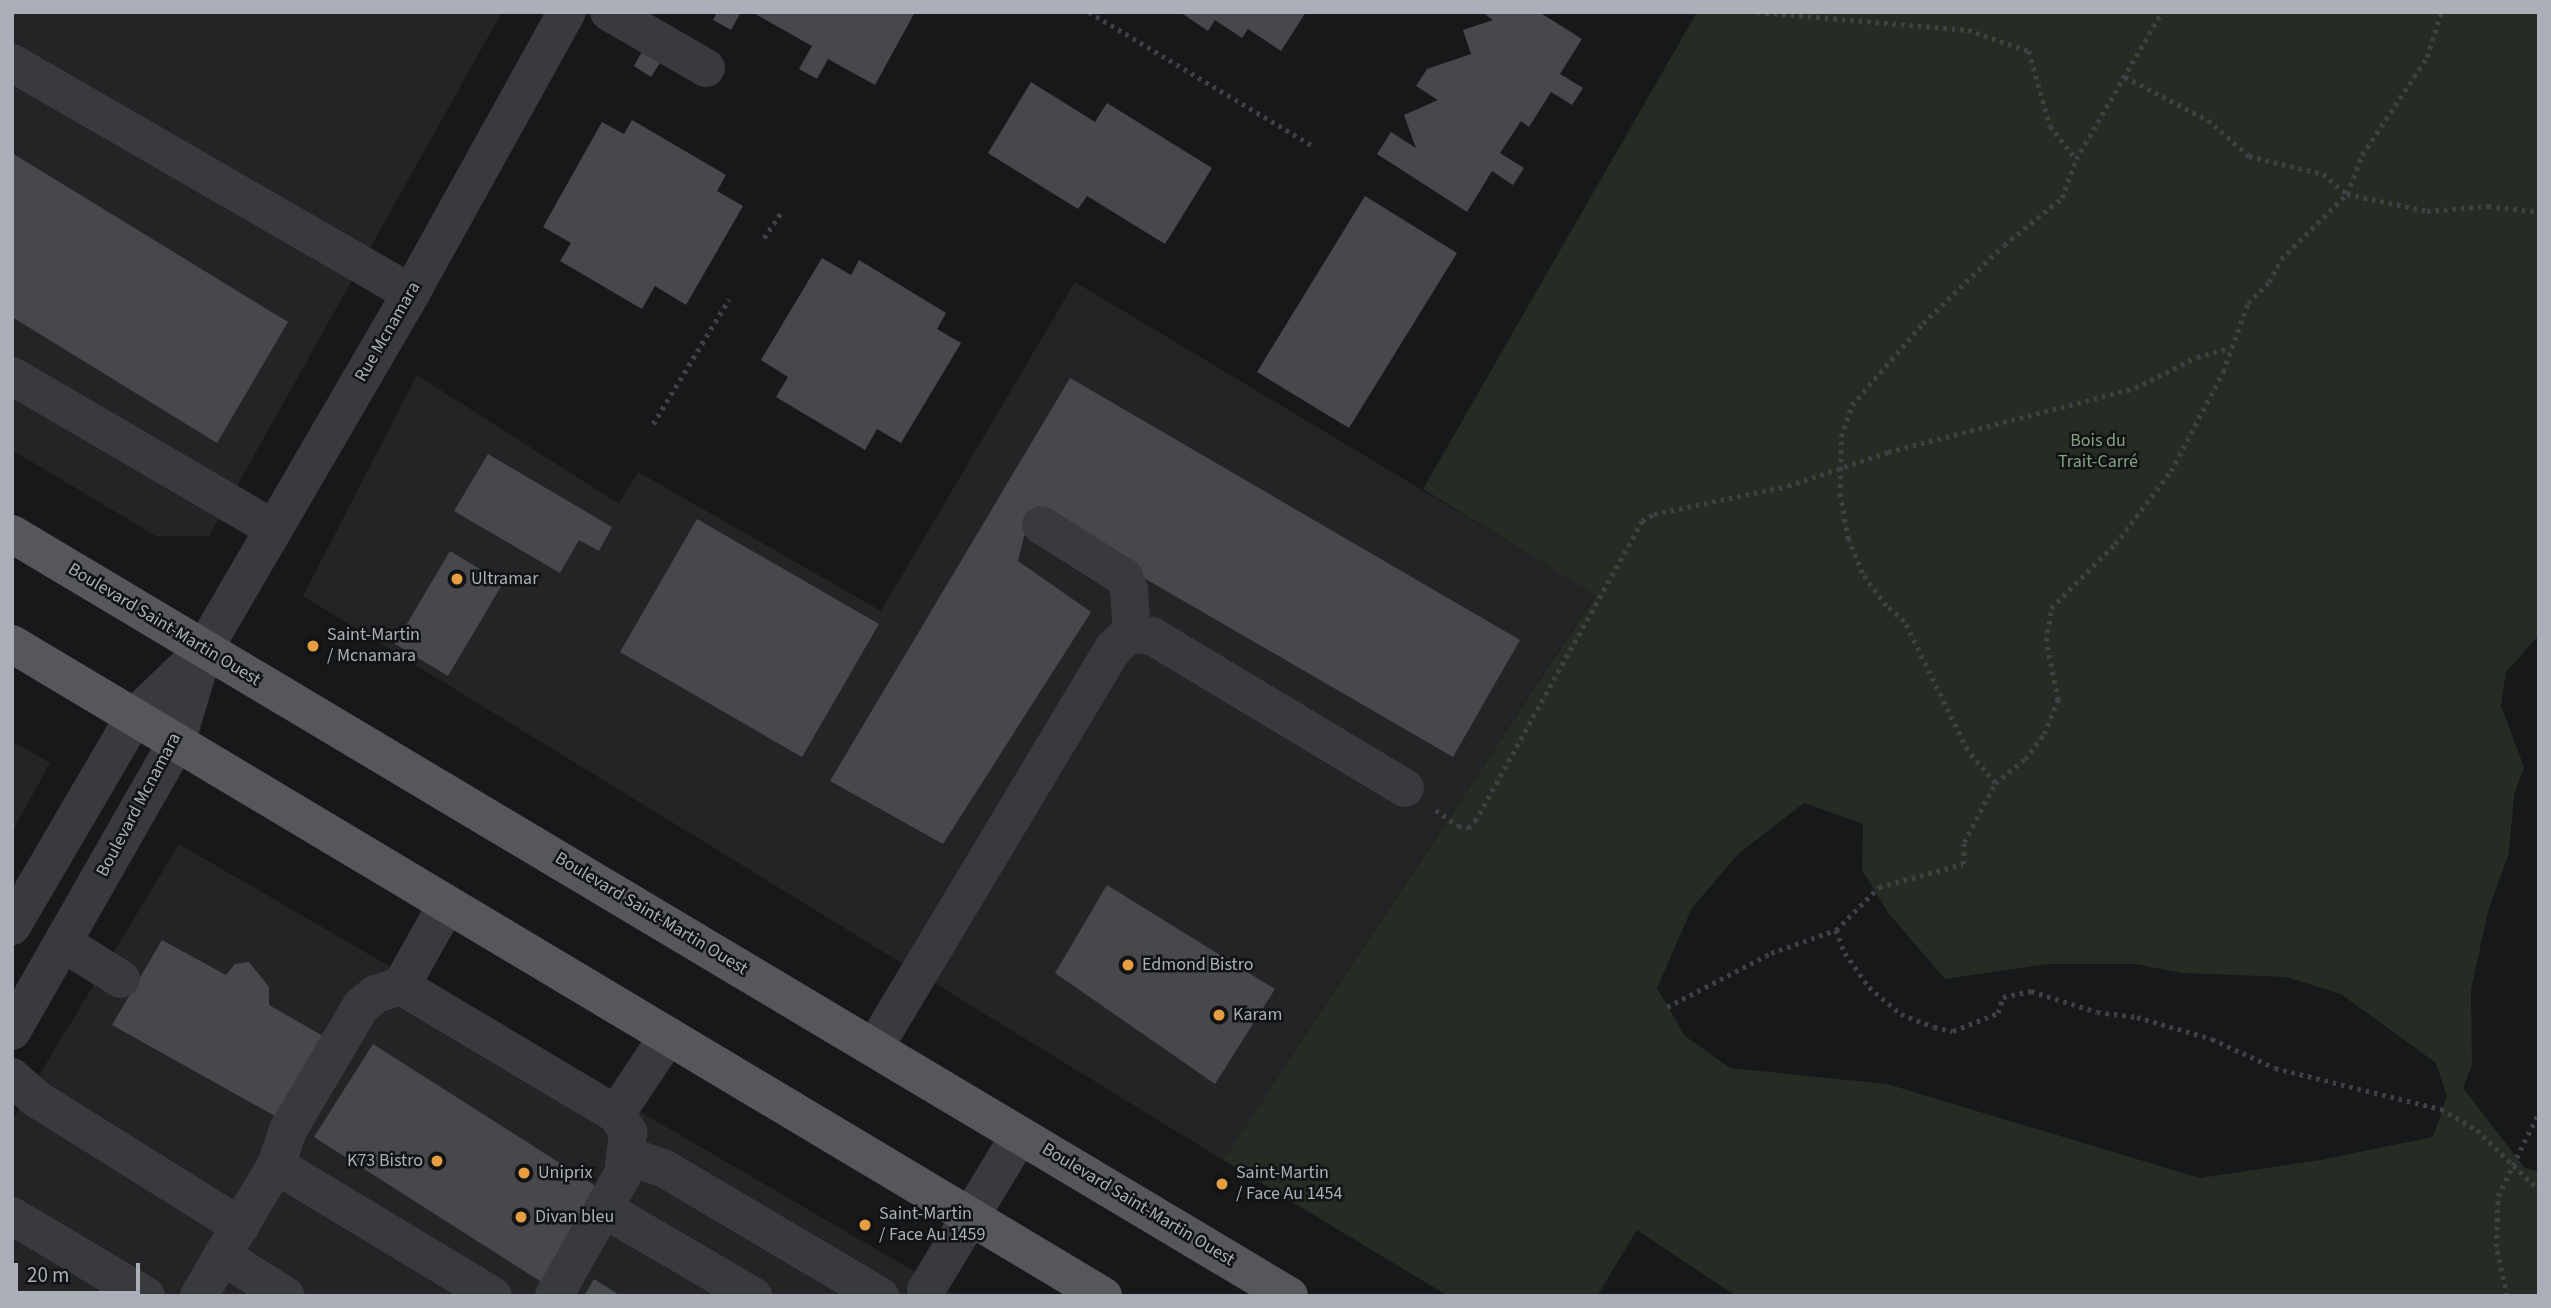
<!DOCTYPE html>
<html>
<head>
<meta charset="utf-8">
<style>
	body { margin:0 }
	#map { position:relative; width:2551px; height:1308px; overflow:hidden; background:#171819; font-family:"Source Sans 3",sans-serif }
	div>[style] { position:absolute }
	.built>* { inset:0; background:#242426 }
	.green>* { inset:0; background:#242c24 }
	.building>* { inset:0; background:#47484c }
	.path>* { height:4.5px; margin-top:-2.25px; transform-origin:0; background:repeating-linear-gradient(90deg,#3f4145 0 3.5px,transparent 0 8.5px) }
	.minor>* { height:38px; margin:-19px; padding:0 19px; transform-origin:19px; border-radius:19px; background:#393a3e }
	.major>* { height:38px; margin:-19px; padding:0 19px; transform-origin:19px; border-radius:19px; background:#55575d }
	.dots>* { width:19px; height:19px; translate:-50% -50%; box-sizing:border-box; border:4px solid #121314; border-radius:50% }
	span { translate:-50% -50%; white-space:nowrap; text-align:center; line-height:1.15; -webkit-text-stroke:5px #121314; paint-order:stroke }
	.street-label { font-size:18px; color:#abb0b8 }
	.park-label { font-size:18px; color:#84a283 }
	.poi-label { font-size:18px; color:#abb0b8 }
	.left { translate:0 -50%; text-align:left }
	.right { translate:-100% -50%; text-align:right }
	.frame { position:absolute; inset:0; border:14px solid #abb0b8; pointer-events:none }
	.scale { position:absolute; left:14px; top:1263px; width:126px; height:32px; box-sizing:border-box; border:4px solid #abb0b8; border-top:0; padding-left:9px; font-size:21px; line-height:24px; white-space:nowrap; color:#abb0b8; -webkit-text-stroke:5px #121314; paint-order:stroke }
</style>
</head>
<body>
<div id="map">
	<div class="built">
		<i style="clip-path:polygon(12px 12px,502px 12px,209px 536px,156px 536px,12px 450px)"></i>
		<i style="clip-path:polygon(1075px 282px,1596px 594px,1223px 1160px,303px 596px,417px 375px,619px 504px,638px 472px,881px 611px)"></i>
		<i style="clip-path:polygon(12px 741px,50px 763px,12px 832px)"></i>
		<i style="clip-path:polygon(179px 844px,957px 1296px,12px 1296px,12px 1120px)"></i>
	</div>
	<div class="green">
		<i style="clip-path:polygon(evenodd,1697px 12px,2539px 12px,2539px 635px,2506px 672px,2501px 706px,2524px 767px,2514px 795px,2509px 853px,2489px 908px,2471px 989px,2472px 1065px,2463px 1088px,2524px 1167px,2539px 1172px,2539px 1296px,1736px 1296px,1637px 1230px,1597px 1296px,1448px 1296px,1223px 1160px,1596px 595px,1423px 489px,1697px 12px,1804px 803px,1863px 824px,1862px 870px,1889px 914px,1945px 979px,2048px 964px,2135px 964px,2182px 973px,2286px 977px,2341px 994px,2436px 1063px,2447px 1096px,2433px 1137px,2320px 1160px,2200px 1178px,1887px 1084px,1730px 1068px,1685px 1036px,1657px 988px,1692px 908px,1738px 854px,1804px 803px)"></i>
	</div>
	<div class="building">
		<i style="clip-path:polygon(717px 12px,741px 12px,731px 30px,713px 20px)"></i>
		<i style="clip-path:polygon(752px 12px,915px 12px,875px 85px,828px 59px,817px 79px,799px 69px,812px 46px)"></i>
		<i style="clip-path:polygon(1180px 12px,1306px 12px,1281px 51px,1248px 29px,1242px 38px,1215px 20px,1208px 31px)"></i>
		<i style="clip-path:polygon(1482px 12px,1539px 12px,1582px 39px,1560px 74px,1583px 88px,1572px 105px,1551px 92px,1529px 127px,1521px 121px,1500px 153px,1524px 168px,1513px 185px,1492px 171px,1467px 212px,1377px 154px,1391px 132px,1416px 148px,1404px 115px,1438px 100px,1416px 86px,1427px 69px,1471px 54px,1463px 30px,1493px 20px)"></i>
		<i style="clip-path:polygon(644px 48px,662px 60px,651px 77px,634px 66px)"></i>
		<i style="clip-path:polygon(1031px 82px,1095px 122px,1107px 103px,1212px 168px,1165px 244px,1087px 196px,1078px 209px,988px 153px)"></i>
		<i style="clip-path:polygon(632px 120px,726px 175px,717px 191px,743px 206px,686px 305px,655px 286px,642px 309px,560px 261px,571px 243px,543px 227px,602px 122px,624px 134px)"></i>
		<i style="clip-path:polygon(12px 153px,288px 322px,217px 443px,12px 317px)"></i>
		<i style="clip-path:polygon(1365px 196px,1457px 253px,1349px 428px,1257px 372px)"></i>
		<i style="clip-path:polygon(822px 258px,851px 275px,859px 260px,946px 313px,937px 329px,961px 343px,901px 443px,877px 429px,865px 450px,776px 397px,788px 377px,761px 360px)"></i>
		<i style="clip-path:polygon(1070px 378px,1520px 640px,1453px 757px,1030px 512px,1018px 561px,1091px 612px,943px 844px,830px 781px)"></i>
		<i style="clip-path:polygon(488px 454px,612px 527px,599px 551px,579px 540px,560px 573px,454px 511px)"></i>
		<i style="clip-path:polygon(697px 519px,879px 624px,802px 757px,620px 652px)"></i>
		<i style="clip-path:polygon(450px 551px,503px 583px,448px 676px,395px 644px)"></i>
		<i style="clip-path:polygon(1107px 885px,1275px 989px,1215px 1084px,1055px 973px)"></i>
		<i style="clip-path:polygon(162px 940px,226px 975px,235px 964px,249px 962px,269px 987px,269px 1005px,330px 1040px,282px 1120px,112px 1025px)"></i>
		<i style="clip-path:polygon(373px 1044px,602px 1190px,543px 1283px,314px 1137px)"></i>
		<i style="clip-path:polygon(594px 1279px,621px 1296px,584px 1296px)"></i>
	</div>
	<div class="path">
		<i style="left:1089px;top:12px;width:259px;rotate:30.9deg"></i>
		<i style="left:1757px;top:12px;width:212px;rotate:4.9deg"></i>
		<i style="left:1968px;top:30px;width:65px;rotate:19deg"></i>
		<i style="left:2029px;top:51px;width:78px;rotate:74.4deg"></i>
		<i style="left:2050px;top:126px;width:42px;rotate:51.8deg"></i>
		<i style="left:2125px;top:77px;width:93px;rotate:27.4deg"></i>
		<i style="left:2208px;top:120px;width:55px;rotate:41.3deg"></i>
		<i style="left:2249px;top:156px;width:76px;rotate:13.7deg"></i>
		<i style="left:2323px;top:174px;width:31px;rotate:40deg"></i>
		<i style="left:2347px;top:194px;width:82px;rotate:12deg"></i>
		<i style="left:2427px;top:211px;width:61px;rotate:-4.7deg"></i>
		<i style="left:2488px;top:206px;width:51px;rotate:6.7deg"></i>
		<i style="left:764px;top:238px;width:32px;rotate:-56deg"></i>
		<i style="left:653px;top:424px;width:146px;rotate:-58.7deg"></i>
		<i style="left:1995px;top:783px;width:43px;rotate:-130.3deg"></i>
		<i style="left:1967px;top:750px;width:144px;rotate:-116deg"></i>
		<i style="left:1904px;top:621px;width:23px;rotate:-140deg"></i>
		<i style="left:1886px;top:606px;width:41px;rotate:-126deg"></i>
		<i style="left:1862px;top:573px;width:37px;rotate:-112deg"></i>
		<i style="left:1848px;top:539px;width:44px;rotate:-100.5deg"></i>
		<i style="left:1840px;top:496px;width:59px;rotate:-89deg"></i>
		<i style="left:1841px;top:437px;width:34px;rotate:-71deg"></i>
		<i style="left:1852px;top:405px;width:108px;rotate:-49.1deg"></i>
		<i style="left:1923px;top:323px;width:112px;rotate:-43.9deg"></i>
		<i style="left:2004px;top:245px;width:75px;rotate:-39deg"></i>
		<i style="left:2062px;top:198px;width:41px;rotate:-70.3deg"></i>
		<i style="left:2076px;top:159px;width:170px;rotate:-59.7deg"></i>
		<i style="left:1436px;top:810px;width:27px;rotate:36deg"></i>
		<i style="left:1458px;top:826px;width:10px;rotate:11deg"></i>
		<i style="left:1468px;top:828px;width:10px;rotate:-45deg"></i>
		<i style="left:1475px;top:821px;width:343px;rotate:-60.9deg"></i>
		<i style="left:1642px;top:521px;width:14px;rotate:-30deg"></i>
		<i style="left:1654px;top:514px;width:137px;rotate:-11.8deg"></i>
		<i style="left:1788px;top:486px;width:106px;rotate:-18.8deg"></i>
		<i style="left:1888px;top:452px;width:255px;rotate:-14.5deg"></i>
		<i style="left:2135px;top:388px;width:69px;rotate:-26.6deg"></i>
		<i style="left:2197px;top:357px;width:34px;rotate:-15deg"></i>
		<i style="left:1836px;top:930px;width:25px;rotate:69deg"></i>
		<i style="left:1845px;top:953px;width:42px;rotate:54.8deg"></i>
		<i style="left:1869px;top:987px;width:42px;rotate:40.2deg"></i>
		<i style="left:1901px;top:1014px;width:35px;rotate:22deg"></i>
		<i style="left:1934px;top:1027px;width:19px;rotate:12deg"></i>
		<i style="left:1953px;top:1031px;width:48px;rotate:-21.8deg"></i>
		<i style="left:1998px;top:1013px;width:17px;rotate:-73deg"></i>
		<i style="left:2003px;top:997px;width:29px;rotate:-12deg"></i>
		<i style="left:2031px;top:991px;width:69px;rotate:17.7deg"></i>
		<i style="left:2097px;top:1012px;width:40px;rotate:7.1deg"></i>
		<i style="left:2137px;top:1017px;width:78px;rotate:16.3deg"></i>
		<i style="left:2212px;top:1039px;width:69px;rotate:24.7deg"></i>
		<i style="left:2275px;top:1068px;width:171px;rotate:13.9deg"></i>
		<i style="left:2441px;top:1109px;width:42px;rotate:30.3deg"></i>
		<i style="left:2477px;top:1130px;width:86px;rotate:44.1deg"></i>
		<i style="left:1667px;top:1007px;width:117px;rotate:-27.4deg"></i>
		<i style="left:1771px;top:953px;width:69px;rotate:-19.5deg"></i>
		<i style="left:1836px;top:930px;width:61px;rotate:-45deg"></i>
		<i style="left:1879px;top:887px;width:87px;rotate:-15.3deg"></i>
		<i style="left:1963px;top:864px;width:22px;rotate:-87deg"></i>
		<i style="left:1964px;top:842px;width:67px;rotate:-62.3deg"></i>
		<i style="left:1995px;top:783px;width:38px;rotate:-39deg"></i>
		<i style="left:2025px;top:759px;width:31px;rotate:-53deg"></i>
		<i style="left:2044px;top:734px;width:37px;rotate:-68deg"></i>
		<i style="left:2058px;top:700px;width:60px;rotate:-101.5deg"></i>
		<i style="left:2046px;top:641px;width:33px;rotate:-81deg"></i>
		<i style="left:2051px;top:608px;width:91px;rotate:-45deg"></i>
		<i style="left:2115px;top:544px;width:92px;rotate:-52.5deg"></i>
		<i style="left:2171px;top:471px;width:112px;rotate:-62.3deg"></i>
		<i style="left:2223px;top:372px;width:73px;rotate:-70.1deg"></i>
		<i style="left:2248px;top:303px;width:30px;rotate:-45deg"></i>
		<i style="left:2269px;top:282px;width:26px;rotate:-62deg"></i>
		<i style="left:2281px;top:259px;width:93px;rotate:-44.6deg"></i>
		<i style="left:2347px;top:194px;width:42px;rotate:-69deg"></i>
		<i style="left:2362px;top:155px;width:118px;rotate:-56.4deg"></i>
		<i style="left:2427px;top:57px;width:47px;rotate:-72.7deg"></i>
		<i style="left:984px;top:1296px;width:1px;rotate:-90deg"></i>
		<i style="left:2507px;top:1296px;width:50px;rotate:-102.7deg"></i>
		<i style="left:2496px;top:1247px;width:51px;rotate:-87.8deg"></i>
		<i style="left:2498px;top:1196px;width:93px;rotate:-64deg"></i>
	</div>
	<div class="minor">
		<i style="left:609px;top:12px;width:112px;rotate:30deg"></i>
		<i style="left:12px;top:63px;width:461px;rotate:30deg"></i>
		<i style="left:12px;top:376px;width:303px;rotate:30.3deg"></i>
		<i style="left:1041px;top:525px;width:98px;rotate:32.1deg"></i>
		<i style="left:1124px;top:577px;width:14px;rotate:69deg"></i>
		<i style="left:1129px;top:590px;width:43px;rotate:86deg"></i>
		<i style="left:447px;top:904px;width:94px;rotate:119.3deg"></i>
		<i style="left:401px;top:986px;width:250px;rotate:30.8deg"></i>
		<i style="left:616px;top:1114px;width:22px;rotate:56deg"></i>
		<i style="left:628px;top:1132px;width:42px;rotate:96.8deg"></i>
		<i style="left:623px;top:1174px;width:140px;rotate:119.5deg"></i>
		<i style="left:12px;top:926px;width:242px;rotate:-59.7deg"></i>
		<i style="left:134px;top:717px;width:95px;rotate:-43.7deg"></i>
		<i style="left:63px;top:943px;width:68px;rotate:31.8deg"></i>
		<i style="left:12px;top:1031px;width:331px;rotate:-60.3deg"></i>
		<i style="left:176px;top:743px;width:98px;rotate:-73.4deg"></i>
		<i style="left:204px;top:649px;width:412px;rotate:-59.8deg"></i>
		<i style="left:411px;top:293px;width:321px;rotate:-61deg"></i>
		<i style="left:874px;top:1048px;width:465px;rotate:-59.1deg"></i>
		<i style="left:1113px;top:649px;width:21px;rotate:-45deg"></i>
		<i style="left:1128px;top:634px;width:24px;rotate:5deg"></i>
		<i style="left:1152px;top:636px;width:295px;rotate:31deg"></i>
		<i style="left:12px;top:1077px;width:31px;rotate:42deg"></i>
		<i style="left:35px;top:1098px;width:242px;rotate:32deg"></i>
		<i style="left:616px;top:1114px;width:94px;rotate:-56.3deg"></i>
		<i style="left:628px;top:1156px;width:39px;rotate:19deg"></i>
		<i style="left:665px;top:1169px;width:250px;rotate:30.6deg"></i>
		<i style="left:276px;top:1165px;width:37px;rotate:-71deg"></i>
		<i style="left:288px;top:1130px;width:144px;rotate:-59.5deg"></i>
		<i style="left:361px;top:1006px;width:19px;rotate:-39deg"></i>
		<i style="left:376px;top:994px;width:26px;rotate:-18deg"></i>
		<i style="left:604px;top:1209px;width:173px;rotate:30.3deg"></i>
		<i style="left:12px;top:1216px;width:156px;rotate:30.8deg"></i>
		<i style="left:222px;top:1256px;width:106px;rotate:-59.3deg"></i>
		<i style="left:276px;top:1165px;width:253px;rotate:31.1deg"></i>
		<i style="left:926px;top:1290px;width:181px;rotate:-58.8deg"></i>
		<i style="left:199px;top:1296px;width:46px;rotate:-60.1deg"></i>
		<i style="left:222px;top:1256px;width:75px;rotate:32deg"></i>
	</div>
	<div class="major">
		<i style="left:12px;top:534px;width:1487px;rotate:30.82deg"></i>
		<i style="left:12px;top:644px;width:1271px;rotate:30.86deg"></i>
	</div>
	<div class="dots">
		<i style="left:457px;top:579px;background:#e69e43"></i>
		<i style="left:313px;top:646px;background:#e69e43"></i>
		<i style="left:1128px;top:965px;background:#e69e43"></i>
		<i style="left:1219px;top:1015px;background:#e69e43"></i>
		<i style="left:437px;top:1161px;background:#e69e43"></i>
		<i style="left:524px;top:1173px;background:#e69e43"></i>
		<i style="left:1222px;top:1184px;background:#e69e43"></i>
		<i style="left:521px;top:1217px;background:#e69e43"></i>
		<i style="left:865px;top:1225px;background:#e69e43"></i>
	</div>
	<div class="street-label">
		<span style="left:388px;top:332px;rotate:-60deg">Rue Mcnamara</span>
		<span style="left:164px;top:625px;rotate:31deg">Boulevard Saint-Martin Ouest</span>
		<span style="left:139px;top:805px;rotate:-62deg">Boulevard Mcnamara</span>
		<span style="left:651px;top:914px;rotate:31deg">Boulevard Saint-Martin Ouest</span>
		<span style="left:1138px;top:1205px;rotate:31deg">Boulevard Saint-Martin Ouest</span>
	</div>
	<div class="park-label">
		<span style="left:2098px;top:452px">Bois du<br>Trait-Carré</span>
	</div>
	<div class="poi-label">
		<span class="left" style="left:471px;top:579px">Ultramar</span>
		<span class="left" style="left:327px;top:646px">Saint-Martin<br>/ Mcnamara</span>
		<span class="left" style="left:1142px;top:965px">Edmond Bistro</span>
		<span class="left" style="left:1233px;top:1015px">Karam</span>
		<span class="right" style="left:423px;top:1161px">K73 Bistro</span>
		<span class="left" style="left:538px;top:1173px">Uniprix</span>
		<span class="left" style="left:1236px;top:1184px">Saint-Martin<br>/ Face Au 1454</span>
		<span class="left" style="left:879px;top:1225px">Saint-Martin<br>/ Face Au 1459</span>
		<span class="left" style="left:535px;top:1217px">Divan bleu</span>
	</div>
	<div class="frame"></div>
	<div class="scale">20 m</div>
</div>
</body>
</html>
